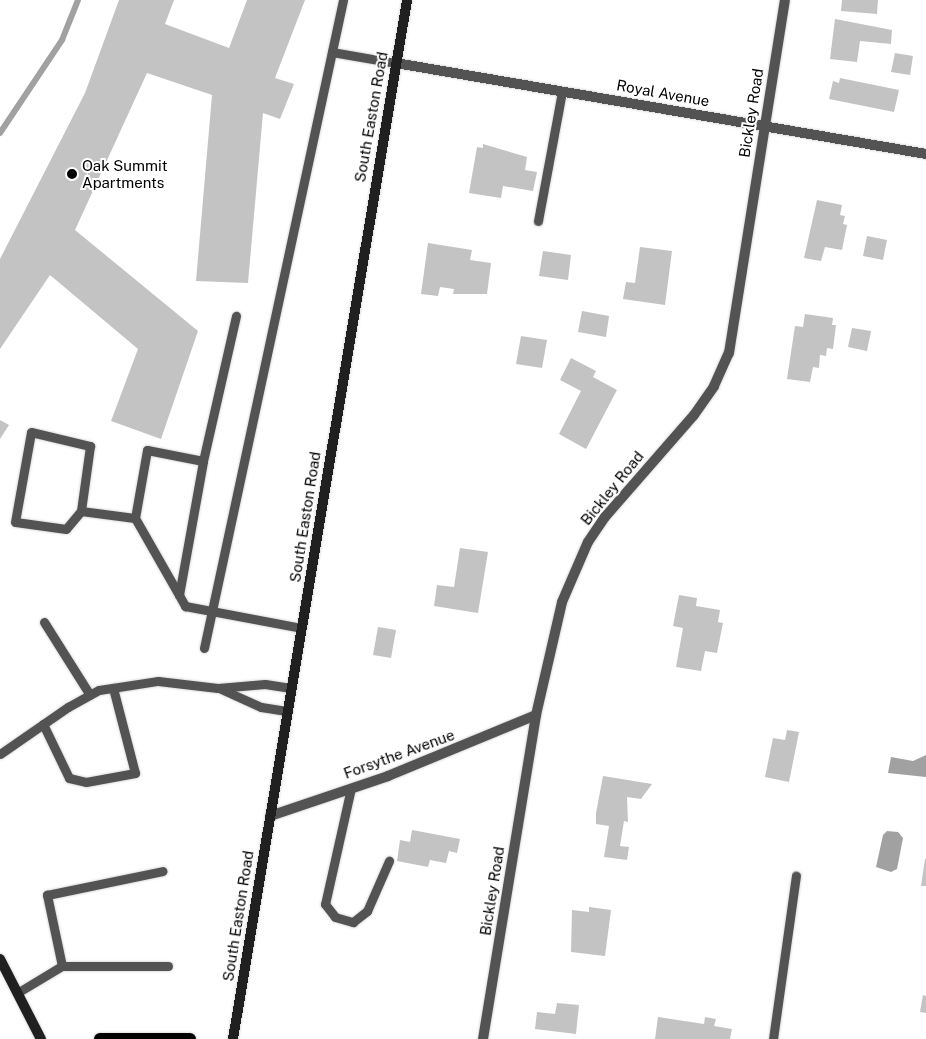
<!DOCTYPE html>
<html>
<head>
<meta charset="utf-8">
<style>
	body { margin:0 }
	#map { position:relative; width:926px; height:1039px; overflow:hidden; background:#fff; font-family:"Public Sans",sans-serif }
	div>[style] { position:absolute }
	.water>* { inset:0; background:#a1a1a1 }
	.stream>* { height:6px; margin:-3px; padding:0 3px; transform-origin:3px; border-radius:3px; background:#a1a1a1 }
	.building>* { inset:0; background:#c3c3c3 }
	.roads { filter:drop-shadow(0 0 1px #dbdbdb) drop-shadow(0 0 1px #dbdbdb) }
	.service>* { height:9px; margin:-4.5px; padding:0 4.5px; transform-origin:4.5px; border-radius:4.5px; background:#535353 }
	.minor>* { height:10px; margin:-5px; padding:0 5px; transform-origin:5px; border-radius:5px; background:#535353 }
	.secondary>* { height:10px; margin:-5px; padding:0 5px; transform-origin:5px; border-radius:5px; background:#202020 }
	.primary>* { height:12px; margin:-6px; padding:0 6px; transform-origin:6px; border-radius:6px; background:#000 }
	.dots>* { width:14px; height:14px; translate:-50% -50%; box-sizing:border-box; border:2px solid #fff; border-radius:50% }
	span { translate:-50% -50%; white-space:nowrap; text-align:center; line-height:1.15; -webkit-text-stroke:4px #fff; paint-order:stroke }
	.street-label { font-size:15px; color:#000 }
	.poi-label { font-size:15px; color:#000 }
	.left { translate:0 -50%; text-align:left }
</style>
</head>
<body>
<div id="map">
	<div class="water">
		<i style="clip-path:polygon(926px 755px,926px 777px,888px 773px,891px 757px,913px 761px)"></i>
		<i style="clip-path:polygon(887px 831px,898px 832px,903px 838px,897px 869px,891px 872px,876px 867px,883px 835px)"></i>
	</div>
	<div class="stream">
		<i style="left:0;top:133px;width:112px;rotate:-56.3deg"></i>
		<i style="left:62px;top:40px;width:43px;rotate:-68.2deg"></i>
	</div>
	<div class="building">
		<i style="clip-path:polygon(119px 0,174px 0,165px 24px,229px 48px,247px 0,305px 0,275px 78px,294px 84px,280px 119px,263px 113px,248px 283px,196px 281px,212px 95px,147px 73px,75px 230px,198px 331px,161px 439px,111px 421px,138px 349px,50px 275px,0 349px,0 259px,85px 93px)"></i>
		<i style="clip-path:polygon(842px 0,878px 0,877px 14px,841px 11px)"></i>
		<i style="clip-path:polygon(835px 19px,892px 30px,891px 44px,860px 41px,857px 62px,830px 59px)"></i>
		<i style="clip-path:polygon(895px 53px,913px 56px,910px 75px,891px 72px)"></i>
		<i style="clip-path:polygon(840px 78px,899px 90px,894px 112px,829px 99px,833px 81px,839px 83px)"></i>
		<i style="clip-path:polygon(483px 144px,527px 157px,525px 170px,537px 172px,533px 191px,503px 186px,501px 198px,469px 193px,477px 147px,483px 148px)"></i>
		<i style="clip-path:polygon(817px 200px,842px 205px,840px 215px,845px 216px,843px 224px,847px 225px,842px 250px,825px 247px,821px 261px,804px 258px)"></i>
		<i style="clip-path:polygon(867px 236px,887px 240px,883px 260px,863px 256px)"></i>
		<i style="clip-path:polygon(428px 243px,472px 250px,470px 260px,491px 263px,487px 294px,453px 294px,454px 289px,440px 287px,438px 296px,421px 294px)"></i>
		<i style="clip-path:polygon(640px 247px,672px 251px,665px 305px,623px 299px,626px 282px,635px 283px)"></i>
		<i style="clip-path:polygon(543px 251px,571px 255px,568px 280px,539px 276px)"></i>
		<i style="clip-path:polygon(582px 311px,609px 316px,606px 337px,578px 332px)"></i>
		<i style="clip-path:polygon(805px 314px,833px 318px,832px 325px,836px 325px,833px 349px,827px 348px,826px 356px,820px 355px,819px 368px,813px 367px,810px 382px,787px 379px,795px 326px,803px 327px)"></i>
		<i style="clip-path:polygon(852px 328px,871px 331px,867px 351px,848px 347px)"></i>
		<i style="clip-path:polygon(521px 336px,547px 340px,542px 368px,516px 364px)"></i>
		<i style="clip-path:polygon(571px 358px,596px 371px,593px 377px,617px 390px,586px 449px,559px 434px,581px 391px,560px 380px)"></i>
		<i style="clip-path:polygon(0 420px,9px 425px,0 439px)"></i>
		<i style="clip-path:polygon(460px 548px,488px 552px,478px 613px,434px 606px,437px 585px,454px 587px)"></i>
		<i style="clip-path:polygon(679px 595px,697px 598px,696px 606px,720px 610px,718px 622px,723px 623px,717px 653px,705px 651px,701px 671px,676px 667px,683px 628px,673px 626px)"></i>
		<i style="clip-path:polygon(378px 627px,396px 630px,391px 658px,373px 655px)"></i>
		<i style="clip-path:polygon(787px 730px,799px 732px,789px 782px,765px 777px,773px 738px,785px 740px)"></i>
		<i style="clip-path:polygon(603px 776px,652px 784px,641px 799px,627px 797px,628px 822px,624px 821px,620px 846px,629px 847px,627px 860px,604px 857px,609px 826px,596px 824px,596px 813px)"></i>
		<i style="clip-path:polygon(412px 830px,460px 839px,457px 853px,449px 851px,446px 863px,430px 860px,428px 867px,397px 861px,400px 840px,410px 842px)"></i>
		<i style="clip-path:polygon(925px 859px,926px 859px,926px 886px,921px 886px)"></i>
		<i style="clip-path:polygon(589px 907px,611px 910px,605px 956px,571px 952px,572px 910px,589px 912px)"></i>
		<i style="clip-path:polygon(923px 995px,926px 996px,926px 1013px,920px 1012px)"></i>
		<i style="clip-path:polygon(557px 1003px,579px 1005px,576px 1034px,535px 1029px,537px 1012px,555px 1014px)"></i>
		<i style="clip-path:polygon(658px 1017px,704px 1024px,705px 1017px,716px 1019px,714px 1026px,732px 1029px,730px 1039px,655px 1039px)"></i>
	</div>
	<div class="roads">
		<div class="service">
			<i style="left:332px;top:52px;width:65px;rotate:9.8deg"></i>
			<i style="left:538px;top:221px;width:132px;rotate:-79.5deg"></i>
			<i style="left:203px;top:461px;width:149px;rotate:-77.2deg"></i>
			<i style="left:81px;top:511px;width:23px;rotate:130deg"></i>
			<i style="left:66px;top:529px;width:51px;rotate:-172.2deg"></i>
			<i style="left:15px;top:522px;width:91px;rotate:-79.9deg"></i>
			<i style="left:31px;top:432px;width:61px;rotate:13.3deg"></i>
			<i style="left:90px;top:446px;width:66px;rotate:97.9deg"></i>
			<i style="left:81px;top:511px;width:54px;rotate:7.4deg"></i>
			<i style="left:179px;top:595px;width:136px;rotate:-79.8deg"></i>
			<i style="left:203px;top:461px;width:57px;rotate:-168.9deg"></i>
			<i style="left:147px;top:450px;width:69px;rotate:100deg"></i>
			<i style="left:135px;top:518px;width:89px;rotate:60.3deg"></i>
			<i style="left:179px;top:595px;width:13px;rotate:61deg"></i>
			<i style="left:185px;top:606px;width:118px;rotate:10.7deg"></i>
			<i style="left:44px;top:622px;width:86px;rotate:57.8deg"></i>
			<i style="left:204px;top:648px;width:663px;rotate:-77.89deg"></i>
			<i style="left:221px;top:689px;width:44px;rotate:24.2deg"></i>
			<i style="left:261px;top:707px;width:26px;rotate:9deg"></i>
			<i style="left:43px;top:724px;width:60px;rotate:64.3deg"></i>
			<i style="left:69px;top:778px;width:17px;rotate:13deg"></i>
			<i style="left:86px;top:782px;width:50px;rotate:-10.4deg"></i>
			<i style="left:135px;top:773px;width:88px;rotate:-104.5deg"></i>
			<i style="left:0;top:754px;width:83px;rotate:-34.7deg"></i>
			<i style="left:68px;top:707px;width:35px;rotate:-29deg"></i>
			<i style="left:99px;top:690px;width:60px;rotate:-8.7deg"></i>
			<i style="left:158px;top:681px;width:60px;rotate:6.7deg"></i>
			<i style="left:218px;top:688px;width:47px;rotate:-4.9deg"></i>
			<i style="left:265px;top:684px;width:26px;rotate:9deg"></i>
			<i style="left:351px;top:788px;width:119px;rotate:102.6deg"></i>
			<i style="left:325px;top:904px;width:16px;rotate:52deg"></i>
			<i style="left:335px;top:917px;width:19px;rotate:16deg"></i>
			<i style="left:353px;top:922px;width:18px;rotate:-38deg"></i>
			<i style="left:367px;top:911px;width:55px;rotate:-66.3deg"></i>
			<i style="left:62px;top:966px;width:106px"></i>
			<i style="left:17px;top:993px;width:52px;rotate:-31deg"></i>
			<i style="left:62px;top:966px;width:73px;rotate:-101.9deg"></i>
			<i style="left:47px;top:895px;width:118px;rotate:-11.7deg"></i>
			<i style="left:773px;top:1039px;width:165px;rotate:-82deg"></i>
		</div>
		<div class="minor">
			<i style="left:396px;top:63px;width:538px;rotate:9.74deg"></i>
			<i style="left:270px;top:816px;width:125px;rotate:-18.7deg"></i>
			<i style="left:388px;top:776px;width:160px;rotate:-22.4deg"></i>
			<i style="left:483px;top:1039px;width:328px;rotate:-80.7deg"></i>
			<i style="left:536px;top:715px;width:116px;rotate:-77deg"></i>
			<i style="left:562px;top:602px;width:65px;rotate:-66.6deg"></i>
			<i style="left:588px;top:542px;width:30px;rotate:-56deg"></i>
			<i style="left:605px;top:517px;width:135px;rotate:-48.9deg"></i>
			<i style="left:694px;top:415px;width:35px;rotate:-55deg"></i>
			<i style="left:714px;top:386px;width:36px;rotate:-66deg"></i>
			<i style="left:729px;top:353px;width:357px;rotate:-81deg"></i>
		</div>
		<div class="secondary">
			<i style="left:0;top:959px;width:90px;rotate:62.9deg"></i>
			<i style="left:233px;top:1039px;width:1053px;rotate:-80.49deg"></i>
		</div>
		<div class="primary">
			<i style="left:100px;top:1039px;width:90px"></i>
		</div>
	</div>
	<div class="dots">
		<i style="left:72px;top:174px;background:#000"></i>
	</div>
	<div class="street-label">
		<span style="left:663px;top:93px;rotate:10deg">Royal Avenue</span>
		<span style="left:751px;top:113px;rotate:-81deg">Bickley Road</span>
		<span style="left:371px;top:117px;rotate:-80deg">South Easton Road</span>
		<span style="left:612px;top:488px;rotate:-51deg">Bickley Road</span>
		<span style="left:305px;top:517px;rotate:-81deg">South Easton Road</span>
		<span style="left:399px;top:754px;rotate:-20deg">Forsythe Avenue</span>
		<span style="left:492px;top:891px;rotate:-81deg">Bickley Road</span>
		<span style="left:238px;top:916px;rotate:-81deg">South Easton Road</span>
	</div>
	<div class="poi-label">
		<span class="left" style="left:82px;top:174px">Oak Summit<br>Apartments</span>
	</div>
</div>
</body>
</html>
